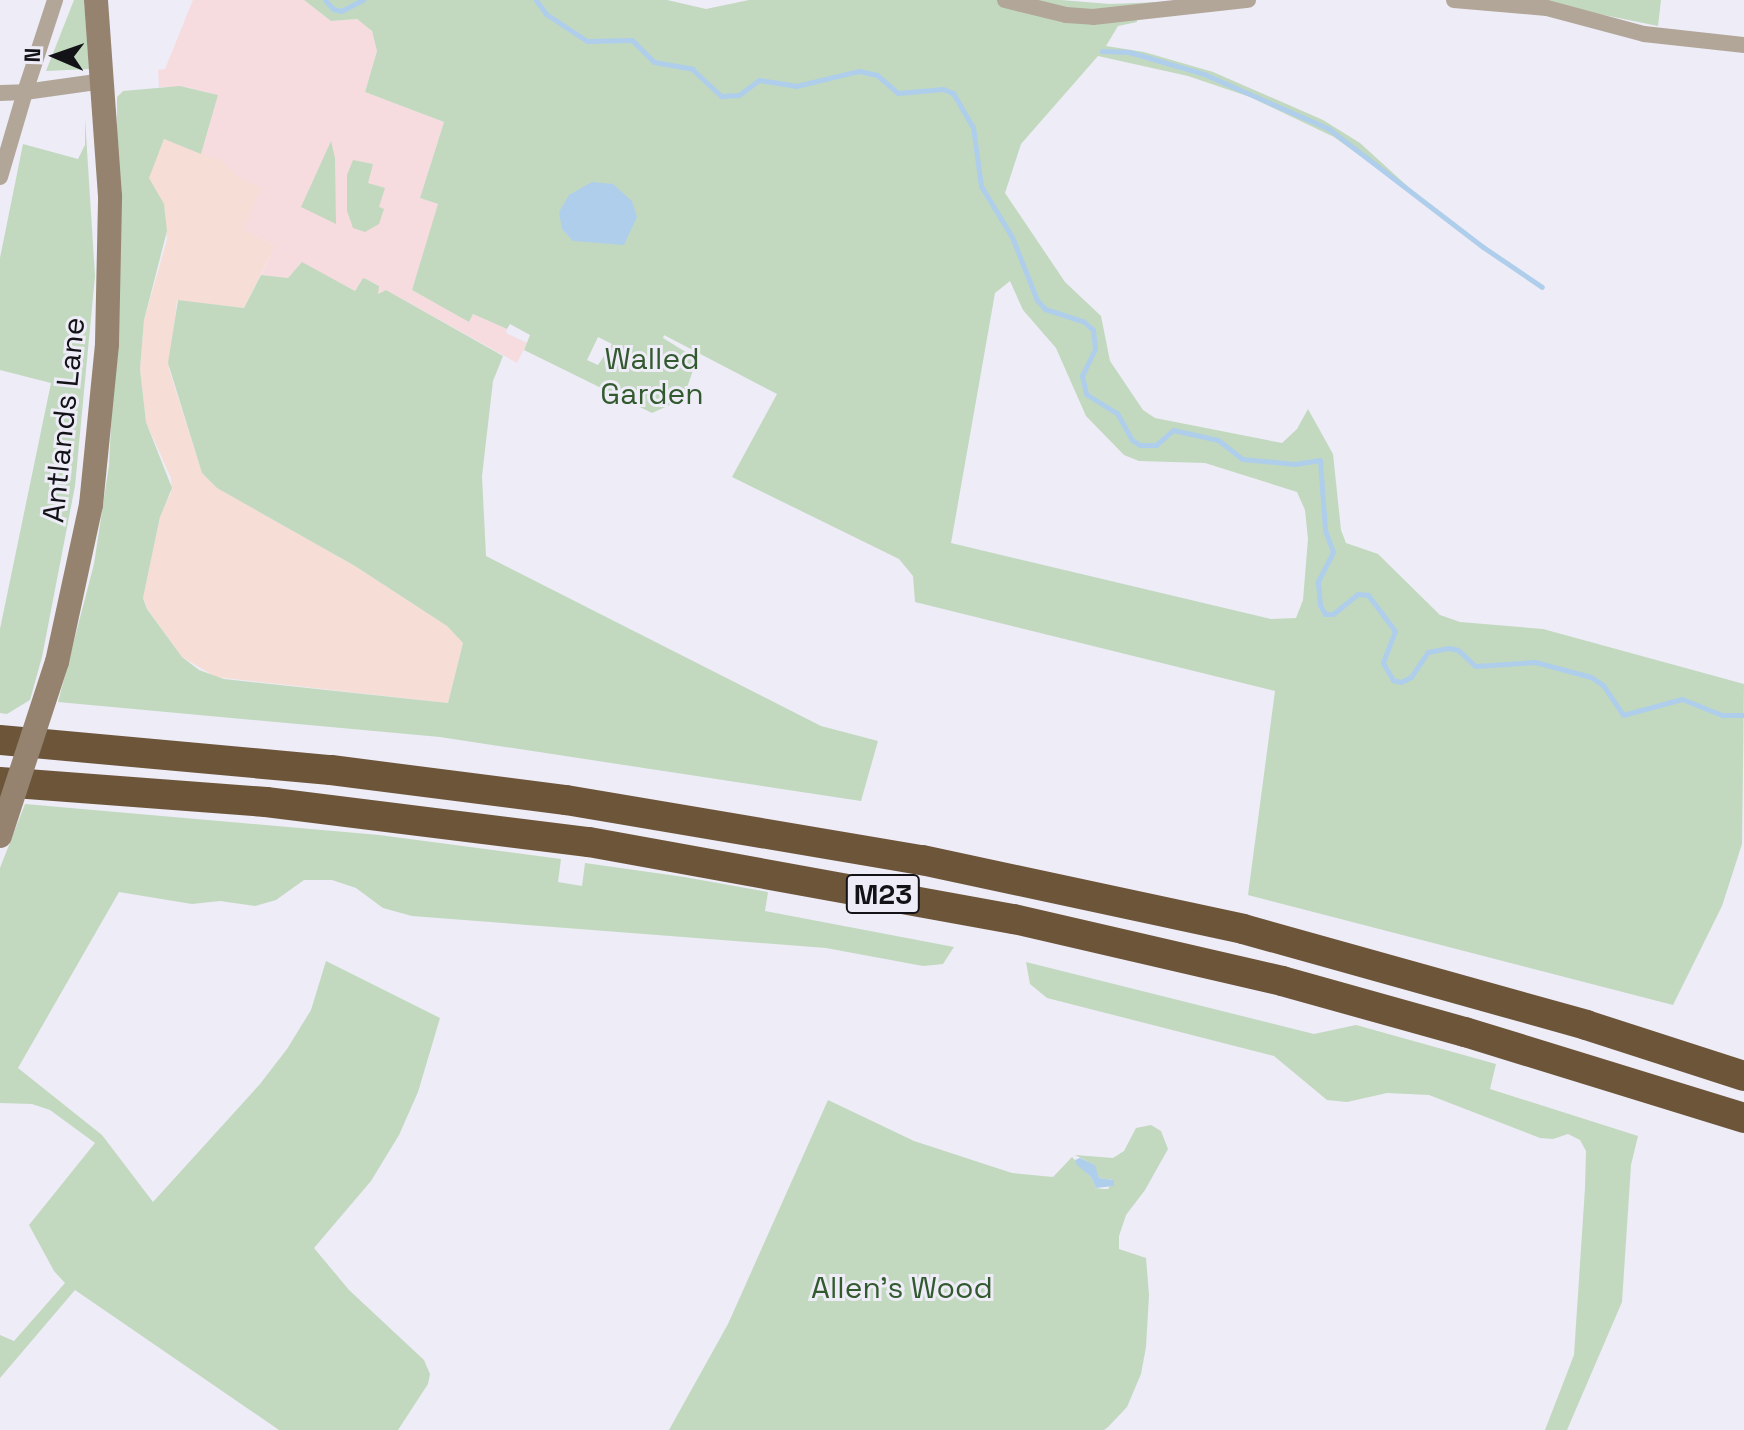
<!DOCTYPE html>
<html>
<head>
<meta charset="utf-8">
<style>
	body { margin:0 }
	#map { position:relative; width:1744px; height:1430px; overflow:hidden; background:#edecf7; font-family:"Space Grotesk",sans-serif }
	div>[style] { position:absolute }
	.commercial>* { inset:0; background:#f7dcdf }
	.industrial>* { inset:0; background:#f6ddd5 }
	.green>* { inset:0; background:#c2d9bf }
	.water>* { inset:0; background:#afceeb }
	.stream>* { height:5px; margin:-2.5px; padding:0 2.5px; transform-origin:2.5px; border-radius:2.5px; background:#afceeb }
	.street>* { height:16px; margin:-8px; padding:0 8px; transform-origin:8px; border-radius:8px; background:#b2a699 }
	.secondary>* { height:24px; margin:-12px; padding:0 12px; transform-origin:12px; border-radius:12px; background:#958370 }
	.highway>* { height:30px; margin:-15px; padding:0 15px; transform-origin:15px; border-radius:15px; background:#6d553a }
	.secondary-bridge>* { height:24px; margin:-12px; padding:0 12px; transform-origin:12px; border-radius:12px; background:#958370 }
	span { translate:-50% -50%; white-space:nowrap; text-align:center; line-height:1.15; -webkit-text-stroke:6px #edecf7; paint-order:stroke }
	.shield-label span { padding:2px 6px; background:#edecf7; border:2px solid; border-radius:6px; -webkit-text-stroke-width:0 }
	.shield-label { font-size:28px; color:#131317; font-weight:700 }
	.park-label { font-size:30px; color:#335a2f }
	.street-label { font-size:30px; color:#131317 }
	.north { position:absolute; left:16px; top:16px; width:80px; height:80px; -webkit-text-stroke:6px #edecf7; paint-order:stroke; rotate:272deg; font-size:22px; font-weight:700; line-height:32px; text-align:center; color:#131317 }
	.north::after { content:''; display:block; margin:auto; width:28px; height:36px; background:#131317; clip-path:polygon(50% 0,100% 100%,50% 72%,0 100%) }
</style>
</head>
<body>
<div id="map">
	<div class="commercial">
		<i style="clip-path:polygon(193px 0,304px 0,331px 21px,356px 19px,367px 25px,377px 40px,377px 51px,365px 92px,444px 122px,420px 198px,439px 204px,412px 290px,469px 321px,473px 314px,507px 329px,506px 333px,527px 343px,517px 363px,386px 290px,378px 294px,378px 285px,363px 278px,355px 291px,302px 263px,288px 278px,261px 275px,275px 246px,243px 229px,260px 188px,238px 177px,224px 162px,201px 154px,218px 95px,185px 87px,159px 87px,158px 70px,165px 69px)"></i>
	</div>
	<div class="industrial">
		<i style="clip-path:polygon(164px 139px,224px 162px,238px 177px,261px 188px,243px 229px,275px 246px,244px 308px,177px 300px,169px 369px,202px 473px,217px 488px,355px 566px,447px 626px,463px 643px,448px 703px,216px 677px,182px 657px,147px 608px,143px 597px,147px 579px,161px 513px,171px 493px,171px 478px,146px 422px,140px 369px,144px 320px,167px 240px,165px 210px,148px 178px)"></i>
	</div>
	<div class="green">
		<i style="clip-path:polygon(74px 0,84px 0,89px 69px,46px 71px)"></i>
		<i style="clip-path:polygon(evenodd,304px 0,667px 0,706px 9px,749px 0,1061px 0,1110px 4px,1211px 0,1136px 11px,1137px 22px,1118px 26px,1106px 46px,1144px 52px,1213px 72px,1323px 120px,1360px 143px,1427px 204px,1334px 137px,1250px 97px,1188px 76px,1098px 56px,1021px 144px,1005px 193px,1065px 282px,1101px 316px,1110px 361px,1143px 410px,1155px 418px,1282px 443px,1297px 429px,1308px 409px,1333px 454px,1341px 530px,1346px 543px,1378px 554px,1440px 615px,1460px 622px,1543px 629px,1744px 684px,1742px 844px,1722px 906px,1673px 1005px,1248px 895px,1275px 691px,915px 602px,913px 576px,899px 559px,732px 477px,777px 394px,664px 335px,663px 338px,697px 359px,683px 399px,652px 413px,524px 350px,530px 335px,510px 324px,507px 329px,473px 314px,469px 322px,412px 290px,438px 204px,420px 198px,444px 122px,365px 92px,377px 51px,372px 31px,357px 19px,331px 21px,304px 0,1010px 281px,1023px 310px,1056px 348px,1086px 416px,1124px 455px,1139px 461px,1205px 463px,1297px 492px,1305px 510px,1308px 539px,1303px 600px,1296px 618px,1271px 619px,951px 543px,995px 293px,1010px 281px,304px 0,598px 337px,612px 344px,598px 365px,587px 360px,598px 337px)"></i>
		<i style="clip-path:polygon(1530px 0,1661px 0,1658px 26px)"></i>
		<i style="clip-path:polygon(180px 86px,218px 95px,201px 154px,164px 139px,149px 178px,164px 204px,167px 231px,144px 320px,140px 369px,146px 422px,172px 488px,160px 517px,143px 598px,147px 609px,182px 657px,199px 670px,224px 679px,448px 703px,463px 643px,447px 626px,355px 566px,217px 488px,202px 473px,168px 363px,178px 300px,244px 308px,261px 275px,288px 278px,302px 262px,355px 291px,363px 278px,366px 279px,379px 286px,378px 294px,386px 290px,503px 356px,493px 381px,482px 476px,486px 556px,821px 726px,878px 741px,861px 801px,440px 737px,58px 702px,94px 564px,109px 465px,117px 309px,117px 97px,123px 91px)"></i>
		<i style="clip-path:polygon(85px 118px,95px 276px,75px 486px,42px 657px,30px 700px,7px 714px,0 713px,0 629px,51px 383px,0 370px,0 258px,23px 144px,78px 159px,85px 145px)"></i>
		<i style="clip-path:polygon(331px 141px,335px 158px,336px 224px,301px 207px)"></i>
		<i style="clip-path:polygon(353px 160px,373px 164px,368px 183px,385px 188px,379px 207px,384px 209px,379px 224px,365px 232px,353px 228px,347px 211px,347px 175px)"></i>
		<i style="clip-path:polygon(25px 804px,379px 835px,561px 859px,558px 882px,582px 886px,585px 863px,684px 877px,768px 892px,765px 911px,954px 947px,943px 964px,923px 966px,826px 948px,412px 916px,383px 908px,356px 888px,332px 880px,304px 880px,276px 900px,255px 906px,220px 901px,192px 904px,119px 892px,18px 1068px,102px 1135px,153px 1202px,260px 1084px,287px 1049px,311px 1010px,326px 961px,440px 1018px,418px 1092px,399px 1135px,371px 1181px,314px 1248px,349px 1290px,424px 1360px,430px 1374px,428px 1384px,398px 1430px,279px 1430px,75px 1290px,0 1378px,0 1335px,14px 1341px,65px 1283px,54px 1271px,29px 1225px,95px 1143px,50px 1110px,32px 1104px,0 1103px,0 868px)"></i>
		<i style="clip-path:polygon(1026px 962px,1314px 1034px,1356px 1025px,1496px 1064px,1490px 1089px,1638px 1136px,1631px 1165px,1622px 1302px,1567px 1430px,1545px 1430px,1574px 1355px,1585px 1188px,1586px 1151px,1580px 1140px,1568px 1134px,1553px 1139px,1540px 1138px,1429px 1095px,1387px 1093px,1347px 1102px,1327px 1100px,1274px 1056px,1047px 998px,1030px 984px)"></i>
		<i style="clip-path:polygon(828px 1100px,914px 1141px,1012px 1173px,1053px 1177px,1072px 1157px,1091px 1177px,1096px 1188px,1103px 1189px,1108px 1189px,1114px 1180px,1099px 1178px,1094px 1165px,1075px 1155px,1113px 1158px,1124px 1151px,1136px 1128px,1151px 1125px,1161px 1131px,1168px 1149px,1145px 1190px,1126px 1215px,1119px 1236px,1119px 1249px,1146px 1258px,1149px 1295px,1146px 1347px,1141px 1374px,1127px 1407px,1108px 1427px,1104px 1430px,669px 1430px,728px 1324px)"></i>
	</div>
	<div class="water">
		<i style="clip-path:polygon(592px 182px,613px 184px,632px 201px,637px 217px,624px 245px,573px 241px,562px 229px,559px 212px,569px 195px)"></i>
		<i style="clip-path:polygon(1080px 1158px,1095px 1165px,1099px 1178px,1114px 1180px,1114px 1186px,1096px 1188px,1091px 1177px,1076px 1164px,1075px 1160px)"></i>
	</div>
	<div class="stream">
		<i style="left:325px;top:0;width:12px;rotate:48deg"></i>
		<i style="left:333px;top:9px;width:8px;rotate:14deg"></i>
		<i style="left:341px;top:11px;width:25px;rotate:-27deg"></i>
		<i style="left:536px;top:0;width:17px;rotate:54deg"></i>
		<i style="left:546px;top:14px;width:49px;rotate:33.4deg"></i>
		<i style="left:587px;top:41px;width:45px;rotate:-1.3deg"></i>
		<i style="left:632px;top:40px;width:31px;rotate:45deg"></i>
		<i style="left:654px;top:62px;width:39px;rotate:10deg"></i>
		<i style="left:692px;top:69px;width:40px;rotate:43deg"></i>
		<i style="left:721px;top:96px;width:18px;rotate:-3deg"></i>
		<i style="left:739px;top:95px;width:25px;rotate:-37deg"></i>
		<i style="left:759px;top:80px;width:37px;rotate:9deg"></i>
		<i style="left:796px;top:86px;width:65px;rotate:-13.4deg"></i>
		<i style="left:859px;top:71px;width:18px;rotate:13deg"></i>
		<i style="left:877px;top:75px;width:28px;rotate:41deg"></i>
		<i style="left:898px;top:93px;width:45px;rotate:-5.1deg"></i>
		<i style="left:943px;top:89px;width:11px;rotate:22deg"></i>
		<i style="left:953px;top:93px;width:39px;rotate:60deg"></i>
		<i style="left:973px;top:127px;width:60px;rotate:82.3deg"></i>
		<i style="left:981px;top:186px;width:60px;rotate:58.7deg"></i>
		<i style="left:1012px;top:237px;width:68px;rotate:68.4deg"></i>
		<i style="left:1037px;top:300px;width:12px;rotate:48deg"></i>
		<i style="left:1045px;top:309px;width:40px;rotate:18deg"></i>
		<i style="left:1083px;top:321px;width:13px;rotate:42deg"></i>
		<i style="left:1093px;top:330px;width:19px;rotate:84deg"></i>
		<i style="left:1095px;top:349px;width:30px;rotate:116deg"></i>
		<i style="left:1082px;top:376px;width:18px;rotate:77deg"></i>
		<i style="left:1086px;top:394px;width:36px;rotate:32deg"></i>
		<i style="left:1117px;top:413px;width:31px;rotate:61deg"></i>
		<i style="left:1132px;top:440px;width:9px;rotate:32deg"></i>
		<i style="left:1140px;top:445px;width:16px"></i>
		<i style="left:1156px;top:445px;width:23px;rotate:-41deg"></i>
		<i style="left:1173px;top:430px;width:46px;rotate:12.5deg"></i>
		<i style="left:1218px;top:440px;width:31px;rotate:38deg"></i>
		<i style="left:1242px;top:459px;width:53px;rotate:5.4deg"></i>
		<i style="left:1295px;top:464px;width:25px;rotate:-9deg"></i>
		<i style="left:1320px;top:460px;width:70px;rotate:85.9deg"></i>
		<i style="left:1325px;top:530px;width:23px;rotate:70deg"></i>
		<i style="left:1333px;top:552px;width:34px;rotate:117deg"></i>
		<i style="left:1318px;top:582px;width:23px;rotate:85deg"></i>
		<i style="left:1320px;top:605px;width:10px;rotate:61deg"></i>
		<i style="left:1325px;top:614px;width:8px"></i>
		<i style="left:1333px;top:614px;width:32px;rotate:-39deg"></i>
		<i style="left:1358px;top:594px;width:10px;rotate:6deg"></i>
		<i style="left:1368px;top:595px;width:45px;rotate:53.1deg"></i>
		<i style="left:1395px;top:631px;width:34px;rotate:111deg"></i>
		<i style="left:1383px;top:663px;width:20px;rotate:60deg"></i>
		<i style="left:1393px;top:680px;width:8px;rotate:14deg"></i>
		<i style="left:1401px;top:682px;width:11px;rotate:-27deg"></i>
		<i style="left:1411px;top:677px;width:30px;rotate:-56deg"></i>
		<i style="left:1428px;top:652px;width:21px;rotate:-11deg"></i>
		<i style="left:1449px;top:648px;width:9px;rotate:13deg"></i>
		<i style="left:1458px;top:650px;width:23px;rotate:43deg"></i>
		<i style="left:1475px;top:666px;width:60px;rotate:-3.8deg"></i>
		<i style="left:1535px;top:662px;width:58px;rotate:15deg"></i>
		<i style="left:1591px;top:677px;width:14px;rotate:34deg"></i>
		<i style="left:1603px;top:685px;width:36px;rotate:56deg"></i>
		<i style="left:1623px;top:715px;width:61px;rotate:-15.2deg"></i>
		<i style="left:1682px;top:699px;width:43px;rotate:21.8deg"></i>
		<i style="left:1722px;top:715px;width:22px"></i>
		<i style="left:1102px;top:51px;width:27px;rotate:2deg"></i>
		<i style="left:1129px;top:52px;width:78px;rotate:16.3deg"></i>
		<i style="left:1204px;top:74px;width:137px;rotate:23.7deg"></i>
		<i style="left:1329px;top:129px;width:194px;rotate:37.5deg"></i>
		<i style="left:1483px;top:247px;width:71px;rotate:34.1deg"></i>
	</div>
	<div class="street">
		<i style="left:1005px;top:0;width:63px;rotate:13.8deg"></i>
		<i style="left:1066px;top:15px;width:27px;rotate:4deg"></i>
		<i style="left:1093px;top:17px;width:156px;rotate:-6.3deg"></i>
		<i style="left:1454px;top:0;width:93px;rotate:4.9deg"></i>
		<i style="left:1547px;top:8px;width:100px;rotate:15deg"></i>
		<i style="left:1644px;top:34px;width:101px;rotate:6.3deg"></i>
		<i style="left:0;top:93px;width:25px;rotate:-2deg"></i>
		<i style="left:25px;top:92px;width:97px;rotate:-71.9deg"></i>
		<i style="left:0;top:177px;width:89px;rotate:-73.6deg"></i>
		<i style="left:25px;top:92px;width:79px;rotate:-8deg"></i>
	</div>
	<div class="secondary">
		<i style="left:57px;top:662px;width:161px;rotate:-77.8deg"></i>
		<i style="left:91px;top:505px;width:162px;rotate:-84.3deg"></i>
		<i style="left:107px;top:344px;width:148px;rotate:-88.8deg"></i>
		<i style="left:110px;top:196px;width:196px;rotate:-94.1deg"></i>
	</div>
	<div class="highway">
		<i style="left:0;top:740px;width:332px;rotate:5.2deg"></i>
		<i style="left:331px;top:770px;width:237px;rotate:7.3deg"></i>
		<i style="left:566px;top:800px;width:361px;rotate:9.6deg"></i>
		<i style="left:922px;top:860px;width:328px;rotate:12.1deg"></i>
		<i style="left:1243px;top:929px;width:356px;rotate:15.6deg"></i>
		<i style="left:1586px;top:1025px;width:166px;rotate:17.9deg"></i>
		<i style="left:0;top:782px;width:267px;rotate:4.3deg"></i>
		<i style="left:266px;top:802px;width:325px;rotate:7.1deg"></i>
		<i style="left:589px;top:842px;width:432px;rotate:10.3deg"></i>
		<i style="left:1014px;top:919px;width:275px;rotate:13deg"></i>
		<i style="left:1282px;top:981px;width:190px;rotate:15.6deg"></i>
		<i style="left:1465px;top:1032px;width:292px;rotate:17.1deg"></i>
	</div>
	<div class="secondary-bridge">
		<i style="left:0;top:836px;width:183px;rotate:-71.9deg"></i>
	</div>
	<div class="shield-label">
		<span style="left:883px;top:894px">M23</span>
	</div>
	<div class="park-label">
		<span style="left:652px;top:376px">Walled<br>Garden</span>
		<span style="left:902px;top:1288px">Allen's Wood</span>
	</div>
	<div class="street-label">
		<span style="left:64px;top:420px;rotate:-84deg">Antlands Lane</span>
	</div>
	<div class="north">N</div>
</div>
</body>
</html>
